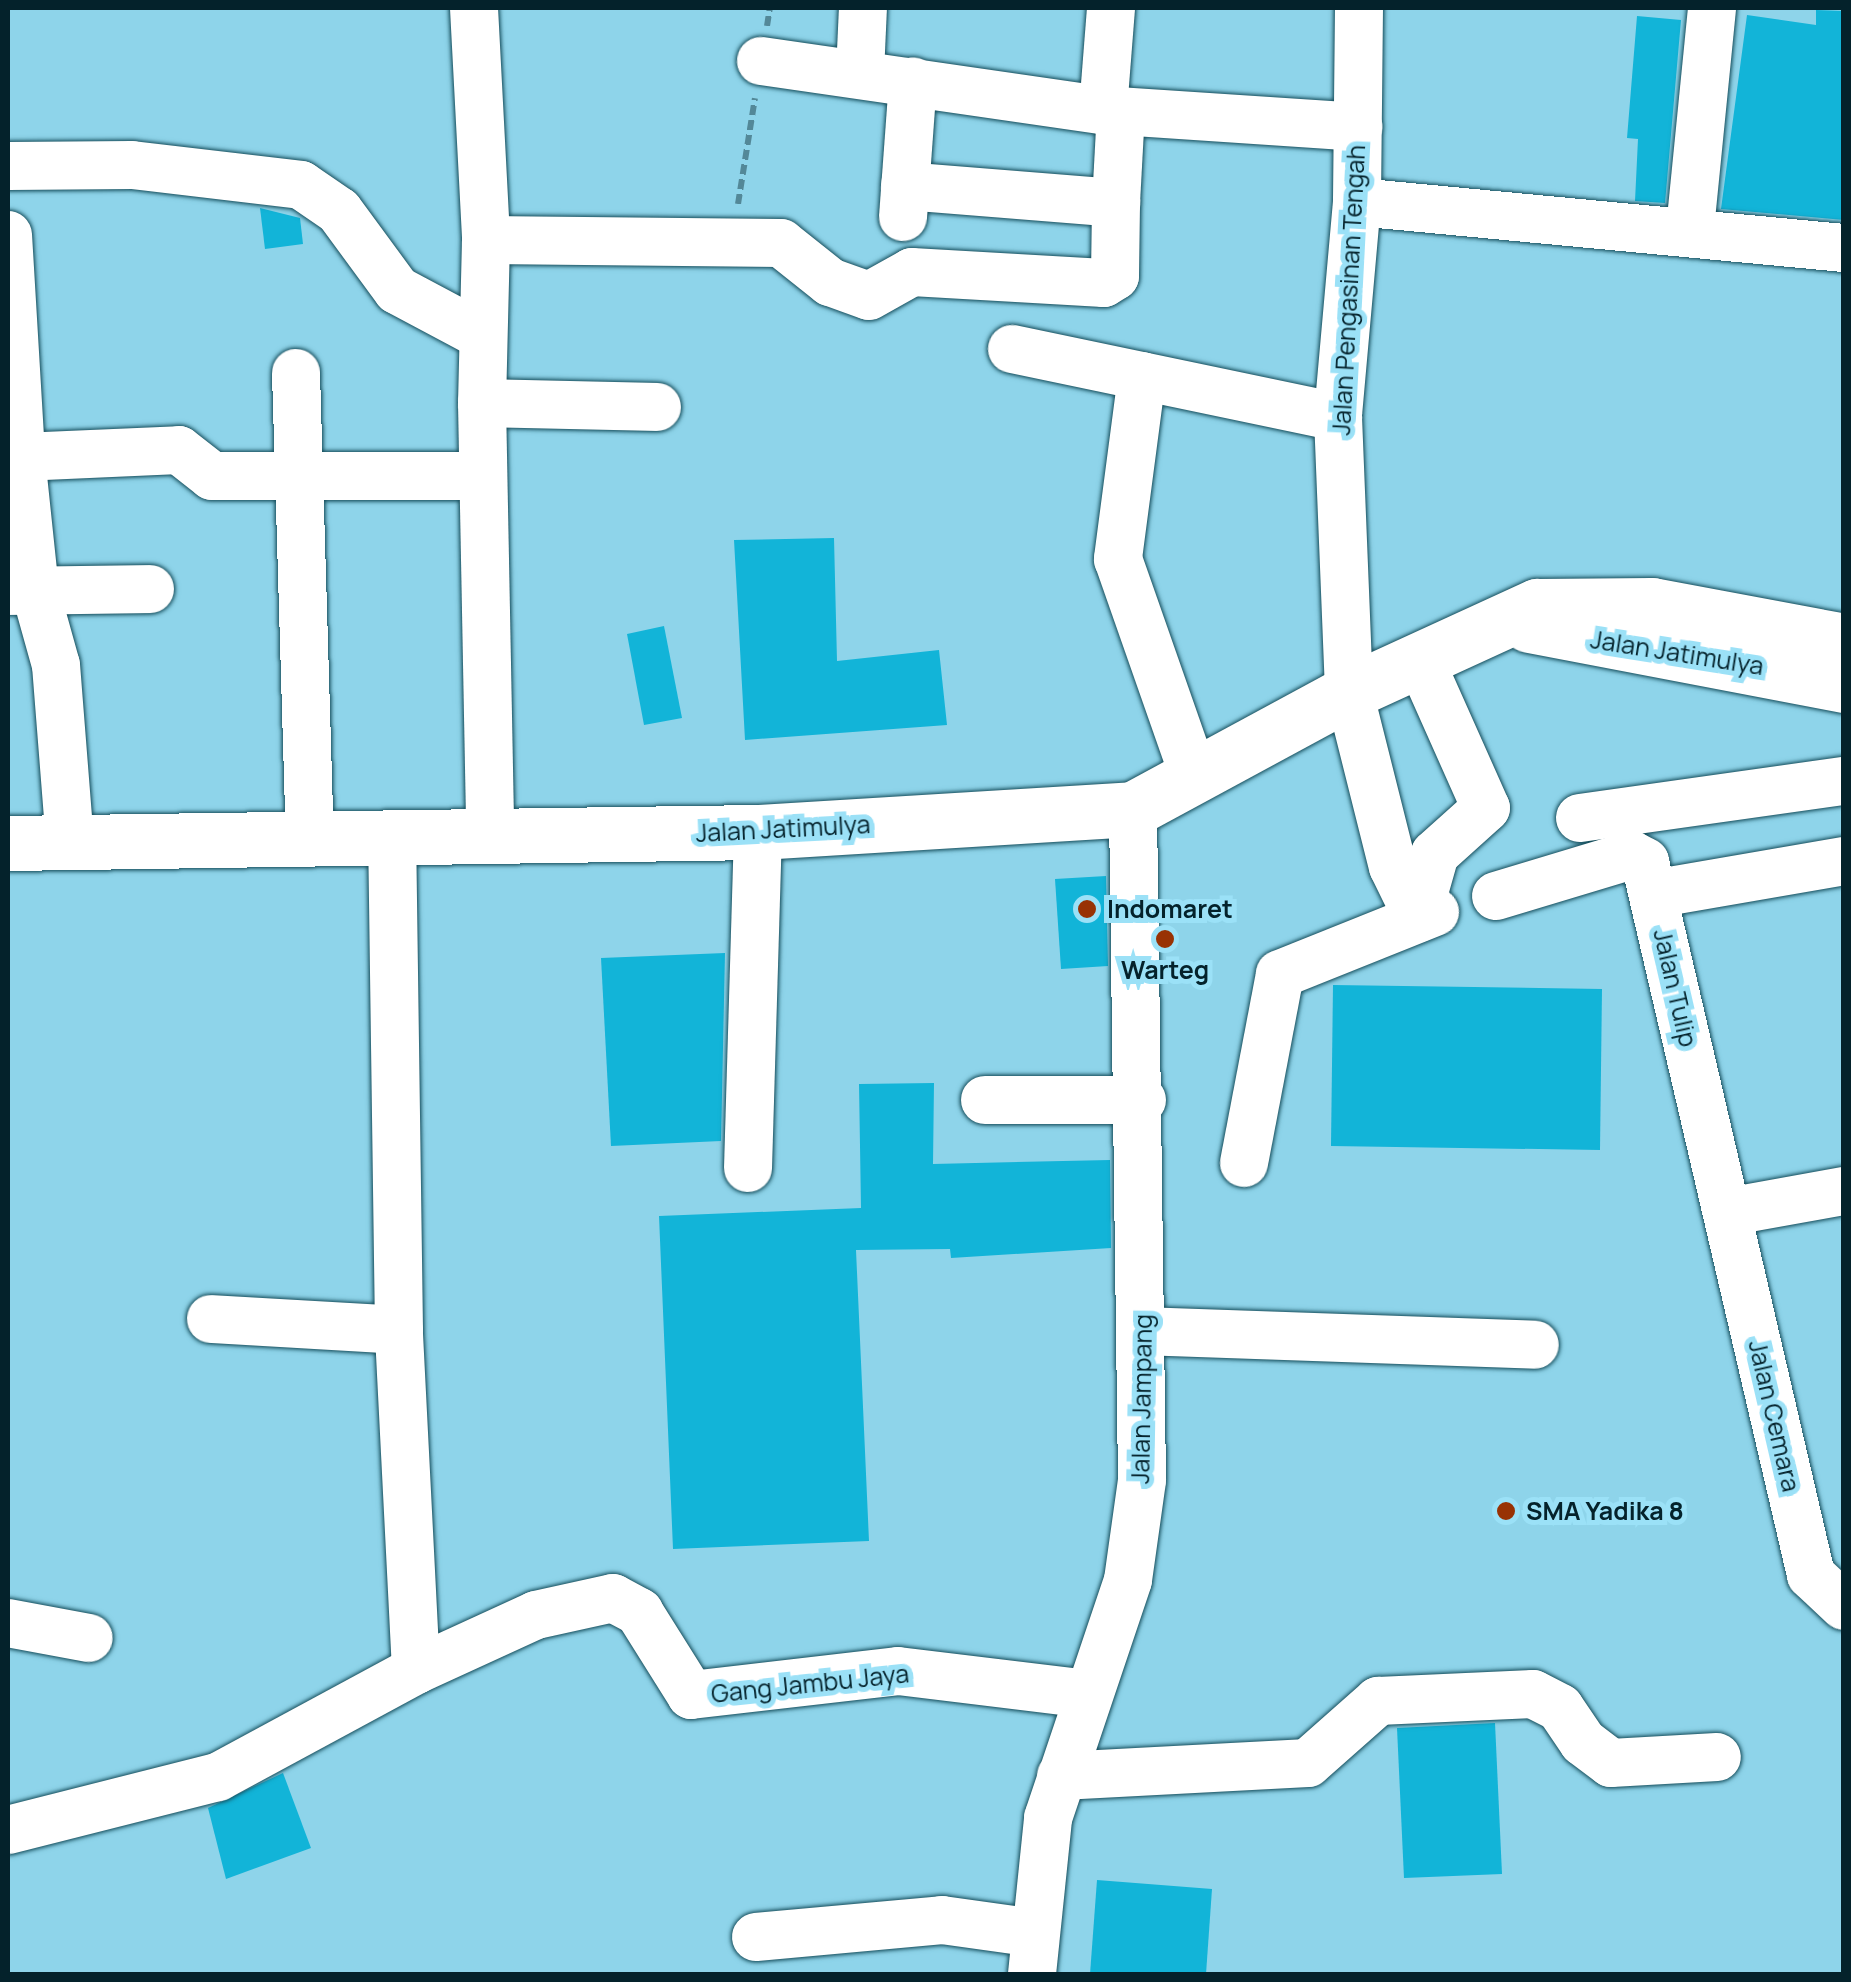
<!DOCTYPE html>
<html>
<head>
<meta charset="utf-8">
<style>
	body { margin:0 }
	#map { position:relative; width:1851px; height:1982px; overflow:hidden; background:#8ed4ea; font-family:Manrope,sans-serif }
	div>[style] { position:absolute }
	.building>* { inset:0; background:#12b4d8 }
	.path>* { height:6px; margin-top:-3px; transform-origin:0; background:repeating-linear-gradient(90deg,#538898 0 10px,transparent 0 15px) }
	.roads { filter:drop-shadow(0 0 2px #154d5b) drop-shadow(0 0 2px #154d5b) }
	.minor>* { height:48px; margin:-24px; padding:0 24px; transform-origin:24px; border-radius:24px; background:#fff }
	.major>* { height:55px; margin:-27.5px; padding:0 27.5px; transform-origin:27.5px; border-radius:27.5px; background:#fff }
	.dots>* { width:28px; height:28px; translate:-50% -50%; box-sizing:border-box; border:5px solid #9be1f7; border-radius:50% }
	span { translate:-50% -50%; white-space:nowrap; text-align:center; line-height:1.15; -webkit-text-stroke:10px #9be1f7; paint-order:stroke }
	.street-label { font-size:25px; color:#04222b }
	.poi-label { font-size:25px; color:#04222b; font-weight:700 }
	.left { translate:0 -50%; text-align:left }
	.frame { position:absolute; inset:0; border:10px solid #04222b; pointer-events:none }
</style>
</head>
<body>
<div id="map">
	<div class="building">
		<i style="clip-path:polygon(1816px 10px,1844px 11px,1844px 220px,1721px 209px,1747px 15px,1816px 25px)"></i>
		<i style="clip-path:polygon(1637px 16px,1681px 20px,1665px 203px,1635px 201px,1638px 139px,1627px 138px)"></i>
		<i style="clip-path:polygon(260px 208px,300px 218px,303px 244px,265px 249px)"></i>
		<i style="clip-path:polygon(834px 538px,837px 661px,939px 650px,947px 725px,745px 740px,734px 540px)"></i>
		<i style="clip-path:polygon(664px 626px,682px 718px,644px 725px,627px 634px)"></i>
		<i style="clip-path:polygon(1106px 876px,1108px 966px,1061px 969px,1055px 879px)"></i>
		<i style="clip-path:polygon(725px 953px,721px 1141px,611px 1146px,601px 958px)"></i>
		<i style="clip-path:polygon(1333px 985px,1602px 989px,1600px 1150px,1331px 1146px)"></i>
		<i style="clip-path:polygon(934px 1083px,933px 1164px,1110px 1160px,1111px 1248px,951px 1258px,950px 1249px,856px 1250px,869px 1541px,673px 1549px,659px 1216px,861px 1208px,859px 1084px)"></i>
		<i style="clip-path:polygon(1495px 1723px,1502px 1874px,1404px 1878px,1397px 1728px)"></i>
		<i style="clip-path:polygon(283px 1773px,311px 1848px,226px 1879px,208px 1808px)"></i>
		<i style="clip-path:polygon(1097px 1880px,1212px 1889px,1206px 1974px,1090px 1974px)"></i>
	</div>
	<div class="path">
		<i style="left:767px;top:26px;width:18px;rotate:-81deg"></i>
		<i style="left:738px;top:204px;width:107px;rotate:-80.9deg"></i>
	</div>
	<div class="roads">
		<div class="minor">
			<i style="left:474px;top:8px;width:232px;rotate:87deg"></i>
			<i style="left:486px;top:240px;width:163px;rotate:91.4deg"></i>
			<i style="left:482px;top:403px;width:175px;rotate:1.3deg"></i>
			<i style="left:1359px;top:8px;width:194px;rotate:90.6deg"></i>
			<i style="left:1357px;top:202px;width:216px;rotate:95.1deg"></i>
			<i style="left:1338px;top:417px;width:275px;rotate:87.7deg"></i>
			<i style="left:1349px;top:692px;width:180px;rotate:75.9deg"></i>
			<i style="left:1393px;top:867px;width:57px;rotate:63.9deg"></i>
			<i style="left:761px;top:61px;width:345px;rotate:8.2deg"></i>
			<i style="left:1103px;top:110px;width:256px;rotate:3.8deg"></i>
			<i style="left:860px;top:73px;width:65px;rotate:-87.4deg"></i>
			<i style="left:1103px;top:110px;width:102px;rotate:-85.5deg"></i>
			<i style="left:8px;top:166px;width:124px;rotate:-0.5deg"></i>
			<i style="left:132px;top:165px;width:170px;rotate:6.7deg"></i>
			<i style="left:301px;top:185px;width:46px;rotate:34.4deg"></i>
			<i style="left:339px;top:211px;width:98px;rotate:53.7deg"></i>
			<i style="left:397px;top:290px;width:92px;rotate:28deg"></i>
			<i style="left:905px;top:186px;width:212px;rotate:4.6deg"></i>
			<i style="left:1116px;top:203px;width:92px;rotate:-86.9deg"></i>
			<i style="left:1357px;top:202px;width:489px;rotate:5.4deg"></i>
			<i style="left:903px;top:217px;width:136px;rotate:-85.8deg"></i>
			<i style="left:1690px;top:229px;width:222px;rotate:-84.3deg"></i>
			<i style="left:8px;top:235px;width:222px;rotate:86.6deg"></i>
			<i style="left:21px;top:457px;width:134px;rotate:84deg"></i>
			<i style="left:35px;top:590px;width:78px;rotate:74.4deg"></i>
			<i style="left:56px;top:665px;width:177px;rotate:85.5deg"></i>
			<i style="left:486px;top:240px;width:295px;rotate:0.6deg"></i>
			<i style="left:781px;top:243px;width:63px;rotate:38.5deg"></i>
			<i style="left:830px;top:282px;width:41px;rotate:19.7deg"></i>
			<i style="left:869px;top:296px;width:49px;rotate:-29.2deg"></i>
			<i style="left:912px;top:272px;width:192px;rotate:3.3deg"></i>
			<i style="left:1104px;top:283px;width:13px;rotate:-32deg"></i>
			<i style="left:1115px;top:276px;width:73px;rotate:-89.2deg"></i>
			<i style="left:1012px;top:349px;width:333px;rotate:11.8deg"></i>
			<i style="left:296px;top:373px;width:467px;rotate:88.3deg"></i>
			<i style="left:1142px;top:376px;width:185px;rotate:97.5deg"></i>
			<i style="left:1118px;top:559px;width:233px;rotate:70.7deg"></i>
			<i style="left:482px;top:403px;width:435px;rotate:88.9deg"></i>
			<i style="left:21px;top:457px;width:158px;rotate:-2.5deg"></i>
			<i style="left:179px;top:450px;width:42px;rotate:38.2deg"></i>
			<i style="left:212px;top:476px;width:271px"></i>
			<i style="left:8px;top:591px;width:142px;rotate:-0.8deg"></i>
			<i style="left:1420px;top:660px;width:162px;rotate:66deg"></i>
			<i style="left:1486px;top:808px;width:69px;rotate:138deg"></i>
			<i style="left:1435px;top:854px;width:44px;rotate:105.9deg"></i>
			<i style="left:1423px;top:896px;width:19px;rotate:81deg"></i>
			<i style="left:1580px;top:818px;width:267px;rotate:-8deg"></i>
			<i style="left:1653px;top:894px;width:194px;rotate:-9.8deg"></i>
			<i style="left:1496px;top:896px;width:142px;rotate:-16.8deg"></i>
			<i style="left:1632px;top:855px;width:15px;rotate:28deg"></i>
			<i style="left:1645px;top:862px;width:732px;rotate:76.89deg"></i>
			<i style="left:1811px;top:1575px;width:45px;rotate:43.2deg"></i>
			<i style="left:985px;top:1100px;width:157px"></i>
			<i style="left:1244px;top:1163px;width:192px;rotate:-79.2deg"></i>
			<i style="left:1280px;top:974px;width:167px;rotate:-21.8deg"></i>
			<i style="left:748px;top:1168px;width:336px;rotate:-88.3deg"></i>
			<i style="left:1727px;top:1212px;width:119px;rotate:-10.2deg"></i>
			<i style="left:211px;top:1319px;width:188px;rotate:3.3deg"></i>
			<i style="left:1143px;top:1331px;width:392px;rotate:2deg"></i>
			<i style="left:8px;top:1623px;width:82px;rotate:10.5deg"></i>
			<i style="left:416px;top:1670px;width:132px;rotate:-24.6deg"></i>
			<i style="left:536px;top:1615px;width:79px;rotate:-12.4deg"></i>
			<i style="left:613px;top:1598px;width:30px;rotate:28deg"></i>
			<i style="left:639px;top:1612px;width:98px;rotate:57.9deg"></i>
			<i style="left:691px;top:1695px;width:208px;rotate:-6.6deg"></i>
			<i style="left:898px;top:1671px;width:192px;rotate:6.9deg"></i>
			<i style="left:1061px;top:1776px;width:247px;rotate:-3deg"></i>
			<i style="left:1308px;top:1763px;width:94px;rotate:-41.5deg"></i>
			<i style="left:1378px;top:1701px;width:155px;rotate:-2.6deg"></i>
			<i style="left:1533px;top:1694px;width:30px;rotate:27deg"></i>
			<i style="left:1560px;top:1708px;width:41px;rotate:55.9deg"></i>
			<i style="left:1583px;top:1742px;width:35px;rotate:37deg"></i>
			<i style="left:1611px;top:1763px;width:106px;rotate:-3.2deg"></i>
			<i style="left:8px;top:1830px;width:217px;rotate:-14.2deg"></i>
			<i style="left:218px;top:1777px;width:225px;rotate:-28.4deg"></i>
			<i style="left:416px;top:1670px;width:340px;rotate:-92.9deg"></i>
			<i style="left:399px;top:1330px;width:490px;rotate:-90.8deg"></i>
			<i style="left:756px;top:1937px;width:187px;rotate:-5.2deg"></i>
			<i style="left:942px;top:1920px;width:94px;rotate:8deg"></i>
			<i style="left:1032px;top:1974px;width:157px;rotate:-84.1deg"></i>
			<i style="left:1048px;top:1818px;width:251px;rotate:-71.4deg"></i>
			<i style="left:1128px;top:1580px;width:101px;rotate:-82deg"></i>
			<i style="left:1142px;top:1480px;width:671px;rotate:-90.77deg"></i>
		</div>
		<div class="major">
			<i style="left:1529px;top:625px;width:321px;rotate:10.8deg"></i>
			<i style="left:8px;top:843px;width:750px;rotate:-0.84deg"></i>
			<i style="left:758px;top:832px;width:376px;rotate:-3.5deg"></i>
			<i style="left:1133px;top:809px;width:246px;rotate:-28.4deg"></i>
			<i style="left:1349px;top:692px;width:207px;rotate:-24.6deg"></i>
			<i style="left:1537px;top:606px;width:115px;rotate:-0.5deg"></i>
			<i style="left:1652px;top:605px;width:195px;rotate:10.6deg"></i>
		</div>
	</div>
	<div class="dots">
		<i style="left:1087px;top:909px;background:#983204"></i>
		<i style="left:1165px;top:939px;background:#983204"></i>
		<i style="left:1506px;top:1511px;background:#983204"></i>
	</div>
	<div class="street-label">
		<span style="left:1349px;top:290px;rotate:-87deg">Jalan Pengasinan Tengah</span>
		<span style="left:1677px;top:653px;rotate:9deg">Jalan Jatimulya</span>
		<span style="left:783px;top:829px;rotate:-3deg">Jalan Jatimulya</span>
		<span style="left:1675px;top:988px;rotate:77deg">Jalan Tulip</span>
		<span style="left:1142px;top:1399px;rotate:-89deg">Jalan Jampang</span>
		<span style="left:1774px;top:1416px;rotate:77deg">Jalan Cemara</span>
		<span style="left:810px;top:1684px;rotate:-6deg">Gang Jambu Jaya</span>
	</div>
	<div class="poi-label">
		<span class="left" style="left:1107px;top:909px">Indomaret</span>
		<span style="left:1165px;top:970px">Warteg</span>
		<span class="left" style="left:1526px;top:1511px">SMA Yadika 8</span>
	</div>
	<div class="frame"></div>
</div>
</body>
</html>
